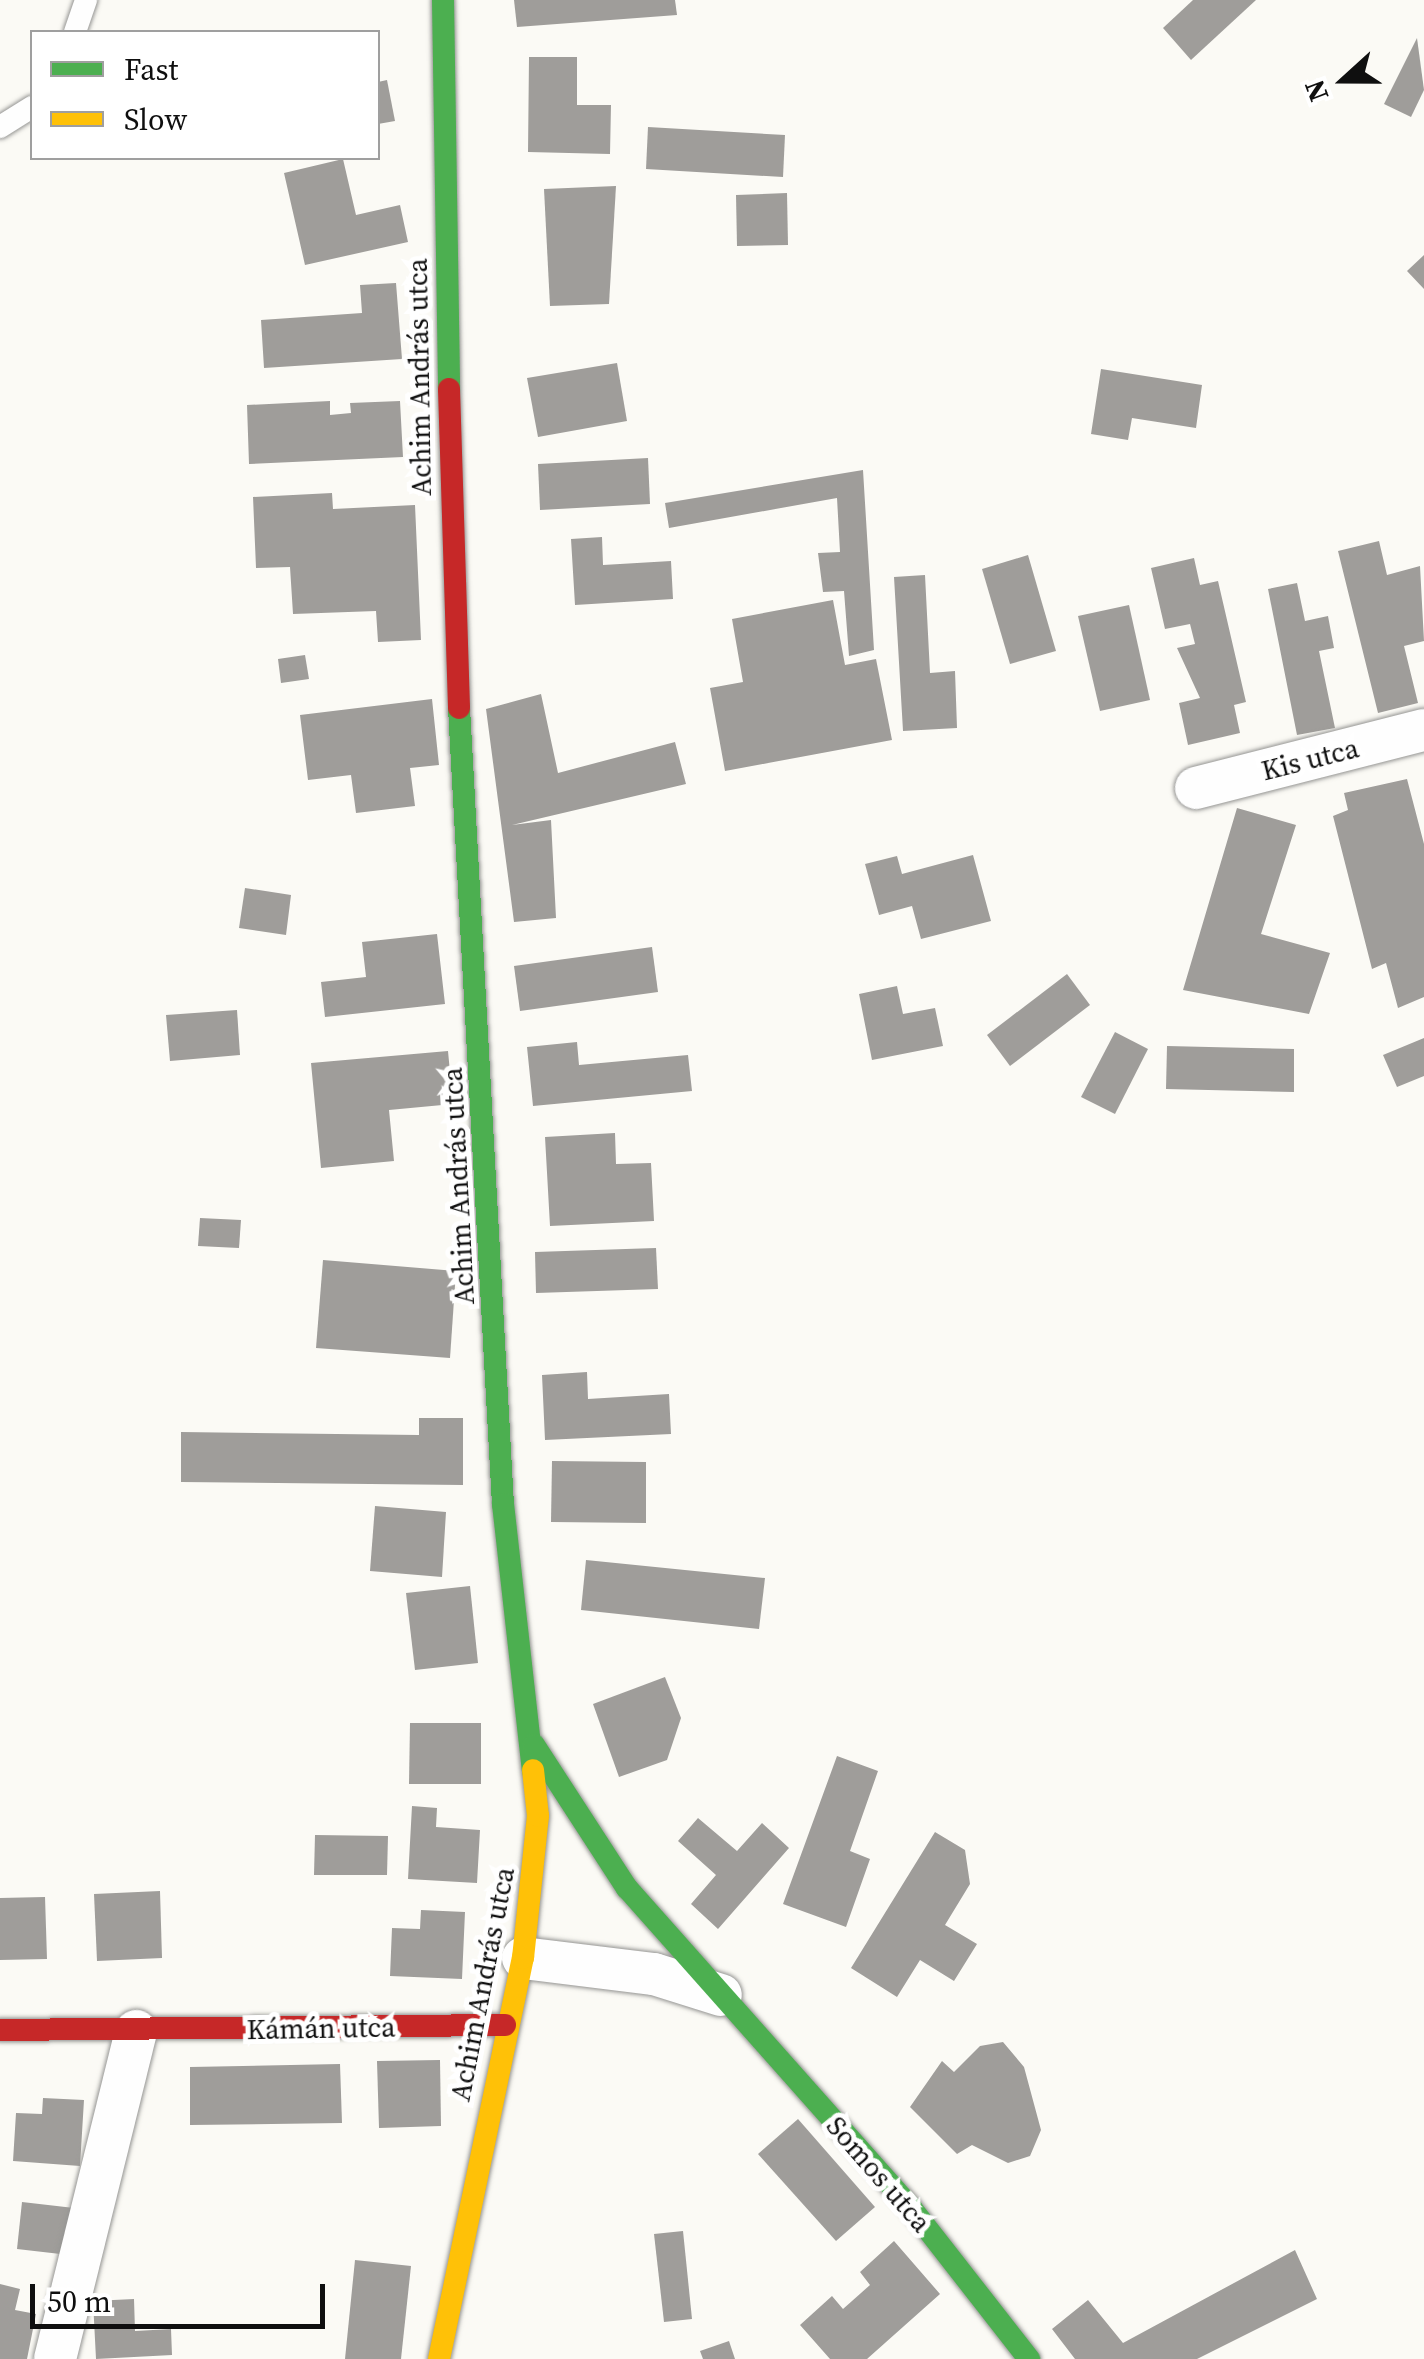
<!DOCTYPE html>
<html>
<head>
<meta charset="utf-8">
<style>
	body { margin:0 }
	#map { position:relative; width:1424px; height:2359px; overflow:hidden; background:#fbfaf5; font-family:"Source Serif 4",serif }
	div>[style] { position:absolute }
	.building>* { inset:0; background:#9f9d9a }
	.roads { filter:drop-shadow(0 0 2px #959593) drop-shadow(0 0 2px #959593) }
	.lane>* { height:22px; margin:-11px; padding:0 11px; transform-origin:11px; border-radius:11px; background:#fefefe }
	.street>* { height:42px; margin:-21px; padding:0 21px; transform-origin:21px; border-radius:21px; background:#fefefe }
	.fast>* { height:22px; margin:-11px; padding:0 11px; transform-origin:11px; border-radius:11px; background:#4caf50 }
	.slow>* { height:22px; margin:-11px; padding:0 11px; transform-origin:11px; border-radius:11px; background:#ffc107 }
	.jam>* { height:22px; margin:-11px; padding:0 11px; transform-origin:11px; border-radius:11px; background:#c62828 }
	span { translate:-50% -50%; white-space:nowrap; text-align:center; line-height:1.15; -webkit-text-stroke:10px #fff; paint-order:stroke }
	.street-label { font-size:28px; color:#0f0f0f }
	.legend { position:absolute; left:30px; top:30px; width:350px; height:130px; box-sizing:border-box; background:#fff; border:2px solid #9f9f9f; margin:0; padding:12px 18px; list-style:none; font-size:30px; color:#0f0f0f }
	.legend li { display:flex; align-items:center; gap:20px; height:50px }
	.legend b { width:50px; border:2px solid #9f9f9f }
	.north { position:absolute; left:1294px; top:30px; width:100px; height:100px; -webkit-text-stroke:8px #fff; paint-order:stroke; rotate:249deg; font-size:28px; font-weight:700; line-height:40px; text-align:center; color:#0f0f0f }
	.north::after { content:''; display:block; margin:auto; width:35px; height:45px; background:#0f0f0f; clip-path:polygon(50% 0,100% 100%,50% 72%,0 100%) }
	.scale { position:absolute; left:30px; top:2284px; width:295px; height:45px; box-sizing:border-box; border:5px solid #0f0f0f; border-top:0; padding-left:12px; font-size:30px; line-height:35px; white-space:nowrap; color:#0f0f0f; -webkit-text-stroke:8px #fff; paint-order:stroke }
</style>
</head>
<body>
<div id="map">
	<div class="building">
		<i style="clip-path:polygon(514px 0,675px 0,677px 15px,517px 27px)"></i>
		<i style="clip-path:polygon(1193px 0,1256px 0,1191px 60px,1163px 28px)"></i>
		<i style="clip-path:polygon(1417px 38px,1424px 90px,1411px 117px,1384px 104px)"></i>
		<i style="clip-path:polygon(529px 57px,577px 57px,577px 105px,611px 105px,610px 154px,528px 152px)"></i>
		<i style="clip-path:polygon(387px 80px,395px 121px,378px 124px,378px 82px)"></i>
		<i style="clip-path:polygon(648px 127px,785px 135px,783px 177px,646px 169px)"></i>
		<i style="clip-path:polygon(343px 159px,356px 215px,400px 205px,408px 242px,305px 265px,284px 173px)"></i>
		<i style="clip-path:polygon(616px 186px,609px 304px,550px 306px,544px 189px)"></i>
		<i style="clip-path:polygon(787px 193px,788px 245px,737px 246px,736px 195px)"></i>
		<i style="clip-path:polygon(1424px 255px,1424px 289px,1407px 271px)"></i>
		<i style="clip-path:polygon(396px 283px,402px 359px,264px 368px,261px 320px,362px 313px,360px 285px)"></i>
		<i style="clip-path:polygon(617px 363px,627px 421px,538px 437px,527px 378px)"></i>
		<i style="clip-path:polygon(1101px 369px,1202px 385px,1196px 428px,1132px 418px,1128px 440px,1091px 434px)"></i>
		<i style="clip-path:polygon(330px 401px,330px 415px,351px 413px,350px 403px,400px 401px,403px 457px,249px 464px,247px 405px)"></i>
		<i style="clip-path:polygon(648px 458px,650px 504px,540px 510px,538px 464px)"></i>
		<i style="clip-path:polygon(863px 470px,874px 650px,849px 656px,844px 591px,823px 592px,818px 553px,840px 552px,837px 498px,669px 528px,665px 503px)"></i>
		<i style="clip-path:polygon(332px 493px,333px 509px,415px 505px,421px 640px,378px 642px,376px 611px,293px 614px,290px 567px,256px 568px,253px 497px)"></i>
		<i style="clip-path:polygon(602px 537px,603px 565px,671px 561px,673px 599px,575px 605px,571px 539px)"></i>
		<i style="clip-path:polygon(1379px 541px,1387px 575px,1420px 566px,1424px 641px,1404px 646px,1418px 703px,1378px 713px,1338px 551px)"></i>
		<i style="clip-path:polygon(1028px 555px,1056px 651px,1010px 664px,982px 569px)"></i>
		<i style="clip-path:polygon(1194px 558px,1200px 585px,1218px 581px,1246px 702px,1234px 705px,1240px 733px,1188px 745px,1179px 703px,1200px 698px,1177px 648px,1195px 644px,1190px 624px,1165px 629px,1151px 568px)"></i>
		<i style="clip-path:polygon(925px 575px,930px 673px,955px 671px,957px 728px,903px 731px,894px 577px)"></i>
		<i style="clip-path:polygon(1297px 583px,1305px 621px,1328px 616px,1334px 648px,1319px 651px,1335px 728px,1297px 735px,1268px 589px)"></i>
		<i style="clip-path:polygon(833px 600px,845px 665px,876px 659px,892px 740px,725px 771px,710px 688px,743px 682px,732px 619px)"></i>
		<i style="clip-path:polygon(1129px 605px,1150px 700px,1100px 711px,1078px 616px)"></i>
		<i style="clip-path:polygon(305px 655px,309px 679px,281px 683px,278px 659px)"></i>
		<i style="clip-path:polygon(541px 694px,558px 773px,675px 742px,686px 784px,512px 825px,551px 820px,556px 918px,514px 922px,486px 709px)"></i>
		<i style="clip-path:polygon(432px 699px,439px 765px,410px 768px,415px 806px,356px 813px,351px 775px,308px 780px,300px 715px)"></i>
		<i style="clip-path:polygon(1407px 779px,1424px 844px,1424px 997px,1398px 1008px,1386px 963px,1372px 969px,1333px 816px,1348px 810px,1344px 793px)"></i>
		<i style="clip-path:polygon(1237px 808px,1296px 825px,1261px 934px,1330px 953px,1309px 1014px,1183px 990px)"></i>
		<i style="clip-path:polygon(973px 855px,991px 921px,921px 939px,912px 906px,879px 915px,865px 864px,897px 856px,902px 874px)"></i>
		<i style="clip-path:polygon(245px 888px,291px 895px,286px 935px,239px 928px)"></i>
		<i style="clip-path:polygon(437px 934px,445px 1004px,325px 1017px,321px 982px,366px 977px,362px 942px)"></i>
		<i style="clip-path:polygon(652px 947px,658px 992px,520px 1011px,514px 966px)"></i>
		<i style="clip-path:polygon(1067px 974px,1090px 1005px,1010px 1066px,987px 1035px)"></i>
		<i style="clip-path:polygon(897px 986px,903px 1014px,935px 1008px,943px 1046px,872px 1060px,859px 994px)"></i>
		<i style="clip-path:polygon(237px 1010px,240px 1055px,170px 1061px,166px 1015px)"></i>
		<i style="clip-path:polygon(1115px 1032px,1148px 1049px,1115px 1114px,1081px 1097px)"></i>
		<i style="clip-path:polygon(1424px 1038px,1424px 1076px,1397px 1087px,1383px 1055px)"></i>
		<i style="clip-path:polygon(577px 1042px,579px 1065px,688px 1055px,692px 1091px,533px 1106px,527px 1047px)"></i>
		<i style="clip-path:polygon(1167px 1046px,1294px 1049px,1294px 1092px,1166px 1089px)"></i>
		<i style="clip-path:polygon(448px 1051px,453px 1104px,389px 1110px,394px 1161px,321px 1168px,311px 1063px)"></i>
		<i style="clip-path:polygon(615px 1133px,616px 1164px,651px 1163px,654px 1221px,550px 1226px,545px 1137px)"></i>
		<i style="clip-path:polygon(200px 1218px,241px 1220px,239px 1248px,198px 1246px)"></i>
		<i style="clip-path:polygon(656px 1248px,658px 1289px,536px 1293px,535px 1252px)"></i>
		<i style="clip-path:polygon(323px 1260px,456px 1271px,450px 1358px,316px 1348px)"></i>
		<i style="clip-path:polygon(587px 1372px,588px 1399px,669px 1394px,671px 1434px,545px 1440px,542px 1375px)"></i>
		<i style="clip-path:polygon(419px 1418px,463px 1418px,463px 1485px,181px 1482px,181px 1432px,419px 1435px)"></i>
		<i style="clip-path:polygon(552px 1461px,646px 1462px,646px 1523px,551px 1522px)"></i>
		<i style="clip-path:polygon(375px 1506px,446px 1512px,442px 1577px,370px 1571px)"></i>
		<i style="clip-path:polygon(586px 1560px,765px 1578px,759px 1629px,581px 1610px)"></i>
		<i style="clip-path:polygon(470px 1586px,478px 1663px,415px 1670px,406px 1593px)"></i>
		<i style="clip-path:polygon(665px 1677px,681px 1718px,667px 1760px,619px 1777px,593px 1704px)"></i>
		<i style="clip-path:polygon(410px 1723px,481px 1723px,481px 1784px,409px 1784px)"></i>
		<i style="clip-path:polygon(837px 1756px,878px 1771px,850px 1851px,870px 1859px,846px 1927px,783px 1904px)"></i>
		<i style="clip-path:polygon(412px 1806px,437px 1808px,436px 1827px,480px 1830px,477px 1883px,408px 1879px)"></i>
		<i style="clip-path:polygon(698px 1818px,737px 1851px,762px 1823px,789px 1848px,718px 1929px,691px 1904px,716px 1875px,678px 1841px)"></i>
		<i style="clip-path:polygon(935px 1832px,965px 1850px,970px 1884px,945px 1925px,977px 1944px,954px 1981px,920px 1960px,897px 1997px,851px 1968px)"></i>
		<i style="clip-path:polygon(315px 1835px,388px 1836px,387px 1875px,314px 1875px)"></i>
		<i style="clip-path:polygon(160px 1891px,162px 1958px,97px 1961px,94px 1894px)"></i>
		<i style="clip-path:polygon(45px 1897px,47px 1959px,0 1960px,0 1898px)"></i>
		<i style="clip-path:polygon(421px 1910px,465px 1912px,462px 1979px,390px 1976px,392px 1928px,420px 1929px)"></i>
		<i style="clip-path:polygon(1003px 2042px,1024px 2067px,1041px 2130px,1030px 2156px,1008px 2163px,972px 2145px,957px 2154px,910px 2107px,942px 2061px,954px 2072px,980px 2046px)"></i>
		<i style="clip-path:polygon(440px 2060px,441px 2126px,379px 2128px,377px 2061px)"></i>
		<i style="clip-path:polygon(340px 2064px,342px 2123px,190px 2125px,190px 2067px)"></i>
		<i style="clip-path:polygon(43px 2098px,84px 2100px,80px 2166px,13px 2161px,16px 2113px,42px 2114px)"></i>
		<i style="clip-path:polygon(798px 2119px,875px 2207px,836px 2241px,758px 2154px)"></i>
		<i style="clip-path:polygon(22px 2202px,74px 2208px,69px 2255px,17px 2249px)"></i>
		<i style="clip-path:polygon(683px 2231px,692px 2319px,664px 2322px,654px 2234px)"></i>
		<i style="clip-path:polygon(894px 2241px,940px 2294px,867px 2359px,830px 2359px,800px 2325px,832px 2296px,843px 2309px,870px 2285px,860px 2272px)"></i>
		<i style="clip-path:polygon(1295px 2250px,1317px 2299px,1197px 2359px,1075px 2359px,1052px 2329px,1088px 2300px,1123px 2343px)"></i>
		<i style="clip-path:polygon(355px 2260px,411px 2266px,401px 2359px,345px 2359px)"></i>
		<i style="clip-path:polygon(0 2284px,20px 2289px,15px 2310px,36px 2314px,27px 2359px,0 2359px)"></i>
		<i style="clip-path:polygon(134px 2299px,135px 2331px,171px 2329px,172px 2355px,96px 2359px,93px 2301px)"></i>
		<i style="clip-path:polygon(729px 2341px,735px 2359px,703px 2359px,700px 2351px)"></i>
	</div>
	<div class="roads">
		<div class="lane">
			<i style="left:75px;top:32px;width:34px;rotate:-71deg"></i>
			<i style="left:0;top:127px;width:38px;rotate:-32deg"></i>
		</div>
		<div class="street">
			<i style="left:1196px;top:788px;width:235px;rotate:-14.3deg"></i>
			<i style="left:523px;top:1958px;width:132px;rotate:7deg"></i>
			<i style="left:654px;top:1974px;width:70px;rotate:17.4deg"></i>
			<i style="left:55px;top:2359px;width:338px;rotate:-76.1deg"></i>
		</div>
		<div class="fast">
			<i style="left:443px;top:0;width:389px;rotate:89.1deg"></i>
			<i style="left:459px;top:708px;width:797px;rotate:86.84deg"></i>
			<i style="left:503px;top:1504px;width:268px;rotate:83.6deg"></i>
			<i style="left:534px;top:1745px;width:171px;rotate:57deg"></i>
			<i style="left:627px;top:1888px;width:428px;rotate:48.4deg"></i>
			<i style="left:911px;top:2208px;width:192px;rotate:52deg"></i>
		</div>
		<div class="slow">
			<i style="left:439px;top:2359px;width:410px;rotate:-78.2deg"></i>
			<i style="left:523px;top:1958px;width:143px;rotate:-84deg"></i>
			<i style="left:538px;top:1816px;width:46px;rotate:-96.2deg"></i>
		</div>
		<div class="jam">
			<i style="left:449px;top:389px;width:319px;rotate:88.2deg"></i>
			<i style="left:0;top:2030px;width:505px;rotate:-0.57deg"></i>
		</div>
	</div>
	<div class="street-label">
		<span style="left:419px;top:377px;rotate:-91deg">Achim András utca</span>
		<span style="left:1310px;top:759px;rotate:-14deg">Kis utca</span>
		<span style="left:458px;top:1186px;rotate:-93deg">Achim András utca</span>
		<span style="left:482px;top:1984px;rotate:-79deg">Achim András utca</span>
		<span style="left:321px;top:2028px;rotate:-1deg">Kámán utca</span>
		<span style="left:879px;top:2174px;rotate:49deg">Somos utca</span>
	</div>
	<ul class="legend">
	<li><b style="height:12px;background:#4caf50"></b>Fast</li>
	<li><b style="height:12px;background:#ffc107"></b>Slow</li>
	</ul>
	<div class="north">N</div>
	<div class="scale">50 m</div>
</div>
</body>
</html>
